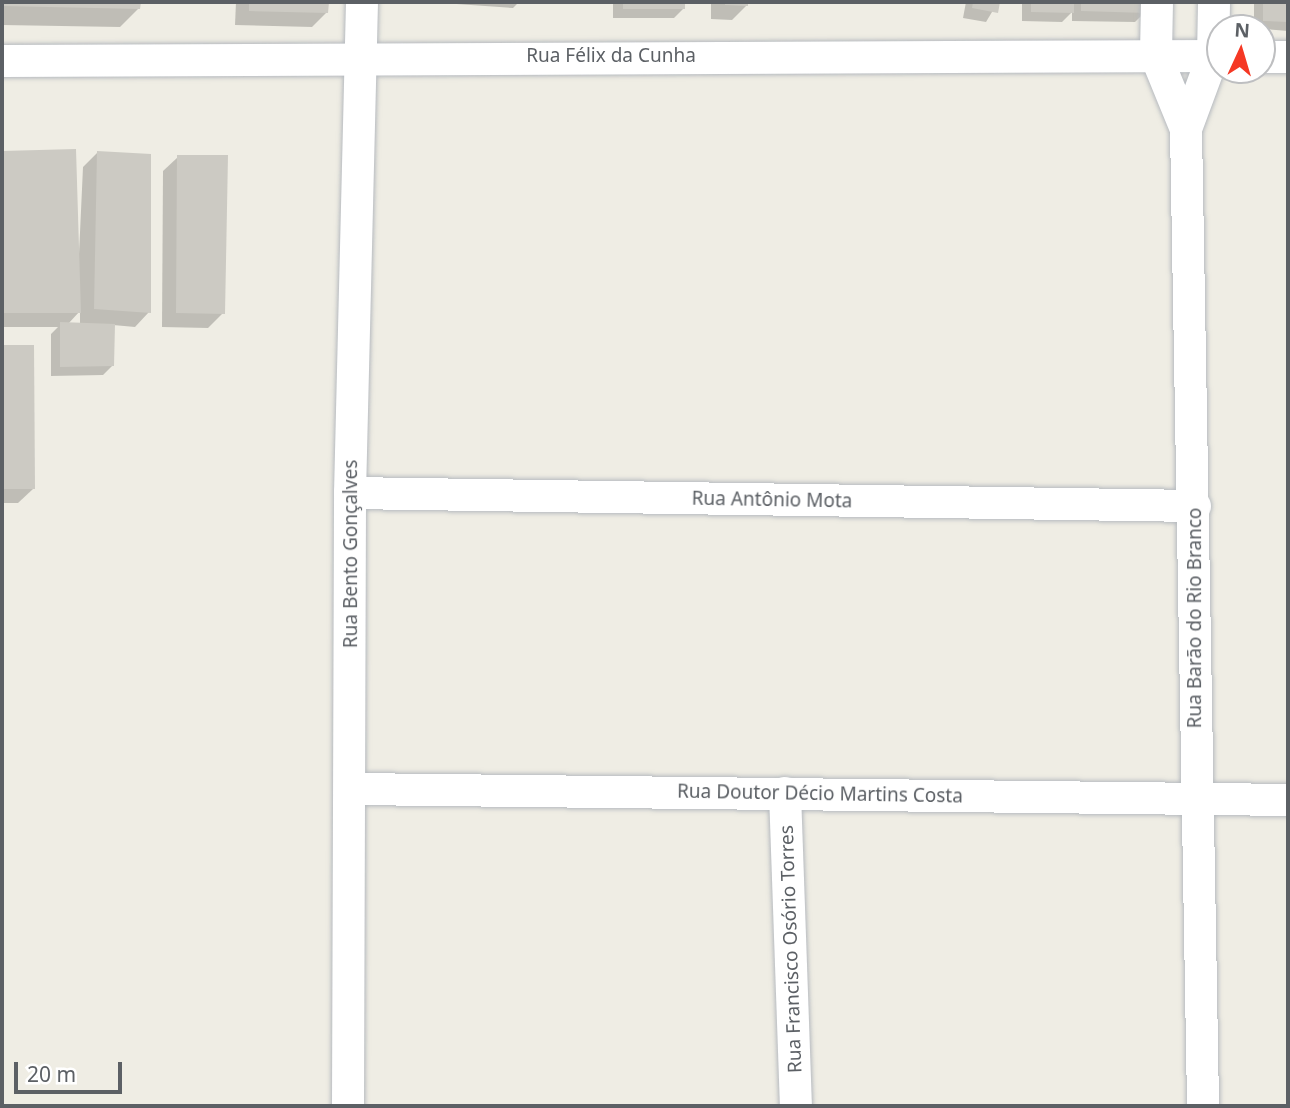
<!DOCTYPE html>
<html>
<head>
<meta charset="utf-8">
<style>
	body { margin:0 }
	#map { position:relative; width:1290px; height:1108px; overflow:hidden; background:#efede4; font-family:"Noto Sans",sans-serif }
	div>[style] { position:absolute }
	.shadow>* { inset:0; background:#0003 }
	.building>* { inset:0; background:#cccac3 }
	.roads { filter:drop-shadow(0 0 2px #b6babf) drop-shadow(0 0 2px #b6babf) }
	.street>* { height:32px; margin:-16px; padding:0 16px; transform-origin:16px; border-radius:16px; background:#fff }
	span { translate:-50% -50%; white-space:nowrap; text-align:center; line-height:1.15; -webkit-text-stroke:7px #fff; paint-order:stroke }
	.street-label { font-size:19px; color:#5c6065 }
	.frame { position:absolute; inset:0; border:4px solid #5c6065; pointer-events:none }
	.north { position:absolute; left:1206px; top:14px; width:70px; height:70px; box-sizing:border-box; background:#fff; border:2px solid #bebfc1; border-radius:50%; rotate:4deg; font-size:19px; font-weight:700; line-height:28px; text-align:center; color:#5c6065 }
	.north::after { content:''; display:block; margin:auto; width:24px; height:32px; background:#f53824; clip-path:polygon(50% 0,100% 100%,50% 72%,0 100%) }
	.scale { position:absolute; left:14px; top:1062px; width:108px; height:32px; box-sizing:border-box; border:4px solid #5c6065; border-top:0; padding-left:9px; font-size:21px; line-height:24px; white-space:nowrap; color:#5c6065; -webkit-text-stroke:5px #fff; paint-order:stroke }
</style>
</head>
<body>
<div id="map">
	<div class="shadow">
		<i style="clip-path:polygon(2px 2px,139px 2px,139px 8px,120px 27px,2px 25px)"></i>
		<i style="clip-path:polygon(236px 2px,327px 2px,327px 12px,312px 27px,235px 25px)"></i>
		<i style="clip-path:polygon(428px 2px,519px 2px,513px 8px)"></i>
		<i style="clip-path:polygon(541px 2px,583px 2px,581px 4px)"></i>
		<i style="clip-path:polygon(613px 2px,684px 2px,684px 8px,674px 18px,613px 18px)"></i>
		<i style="clip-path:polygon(711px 2px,747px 2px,747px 5px,732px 20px,711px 19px)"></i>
		<i style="clip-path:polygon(966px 2px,998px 2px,986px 22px,963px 18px)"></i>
		<i style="clip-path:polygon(1022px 2px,1146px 2px,1145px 12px,1135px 22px,1072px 21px,1072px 12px,1062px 22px,1022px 21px)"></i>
		<i style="clip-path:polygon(1254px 2px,1288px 2px,1288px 31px,1254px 28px)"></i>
		<i style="clip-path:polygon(evenodd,74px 151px,78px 276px,83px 167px,98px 152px,149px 312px,135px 327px,113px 325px,113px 365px,103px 375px,51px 376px,51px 334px,58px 327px,2px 327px,2px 153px,74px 151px,80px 311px,80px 324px,68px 324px,80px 311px)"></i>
		<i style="clip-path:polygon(178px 157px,223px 313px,208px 328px,162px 327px,163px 171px)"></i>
		<i style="clip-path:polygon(2px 346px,32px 347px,33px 489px,18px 503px,2px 503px)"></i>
	</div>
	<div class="building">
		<i style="clip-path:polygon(2px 2px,141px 2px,140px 9px,2px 6px)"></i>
		<i style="clip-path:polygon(249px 2px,329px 2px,328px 13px,249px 11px)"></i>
		<i style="clip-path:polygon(623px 2px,685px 2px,685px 9px,623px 9px)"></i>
		<i style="clip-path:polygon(725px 2px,748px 2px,748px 6px,725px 5px)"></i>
		<i style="clip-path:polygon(973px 2px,1000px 2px,998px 13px,972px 8px)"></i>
		<i style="clip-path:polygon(1031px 2px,1074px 2px,1074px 13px,1031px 12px)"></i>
		<i style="clip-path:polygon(1081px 2px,1147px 2px,1147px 13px,1081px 11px)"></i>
		<i style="clip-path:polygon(1263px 2px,1288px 2px,1288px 22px,1263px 21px)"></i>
		<i style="clip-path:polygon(76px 149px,81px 313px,2px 313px,2px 151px)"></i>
		<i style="clip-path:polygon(97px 151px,151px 154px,151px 313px,94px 309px)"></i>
		<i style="clip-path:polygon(177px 155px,228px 155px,225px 314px,176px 313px)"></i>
		<i style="clip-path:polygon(60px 322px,115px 324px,114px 366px,60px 367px)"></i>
		<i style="clip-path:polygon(2px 345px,34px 345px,35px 489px,2px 489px)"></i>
	</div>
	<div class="roads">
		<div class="street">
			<i style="left:1157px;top:2px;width:54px;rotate:91.1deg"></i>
			<i style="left:1156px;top:56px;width:79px;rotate:67.7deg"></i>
			<i style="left:1186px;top:129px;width:977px;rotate:89deg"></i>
			<i style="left:1262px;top:57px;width:26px"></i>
			<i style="left:2px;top:61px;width:1218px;rotate:-0.24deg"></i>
			<i style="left:1186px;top:129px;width:78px;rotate:-69.7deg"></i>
			<i style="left:1213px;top:56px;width:54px;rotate:-88.9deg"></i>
			<i style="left:350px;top:493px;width:845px;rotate:0.88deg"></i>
			<i style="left:352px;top:789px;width:936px;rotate:0.67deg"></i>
			<i style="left:785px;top:793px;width:313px;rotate:88deg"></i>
			<i style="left:348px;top:1106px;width:613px;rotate:-89.81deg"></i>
			<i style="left:350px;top:493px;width:491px;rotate:-88.6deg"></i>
		</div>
	</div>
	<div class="street-label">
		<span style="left:611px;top:56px">Rua Félix da Cunha</span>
		<span style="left:772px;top:500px;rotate:1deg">Rua Antônio Mota</span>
		<span style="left:351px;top:554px;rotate:-90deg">Rua Bento Gonçalves</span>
		<span style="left:1195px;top:618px;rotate:-90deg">Rua Barão do Rio Branco</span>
		<span style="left:820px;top:794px;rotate:1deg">Rua Doutor Décio Martins Costa</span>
		<span style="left:791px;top:949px;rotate:-92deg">Rua Francisco Osório Torres</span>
	</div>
	<div class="frame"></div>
	<div class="north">N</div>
	<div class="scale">20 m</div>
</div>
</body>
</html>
